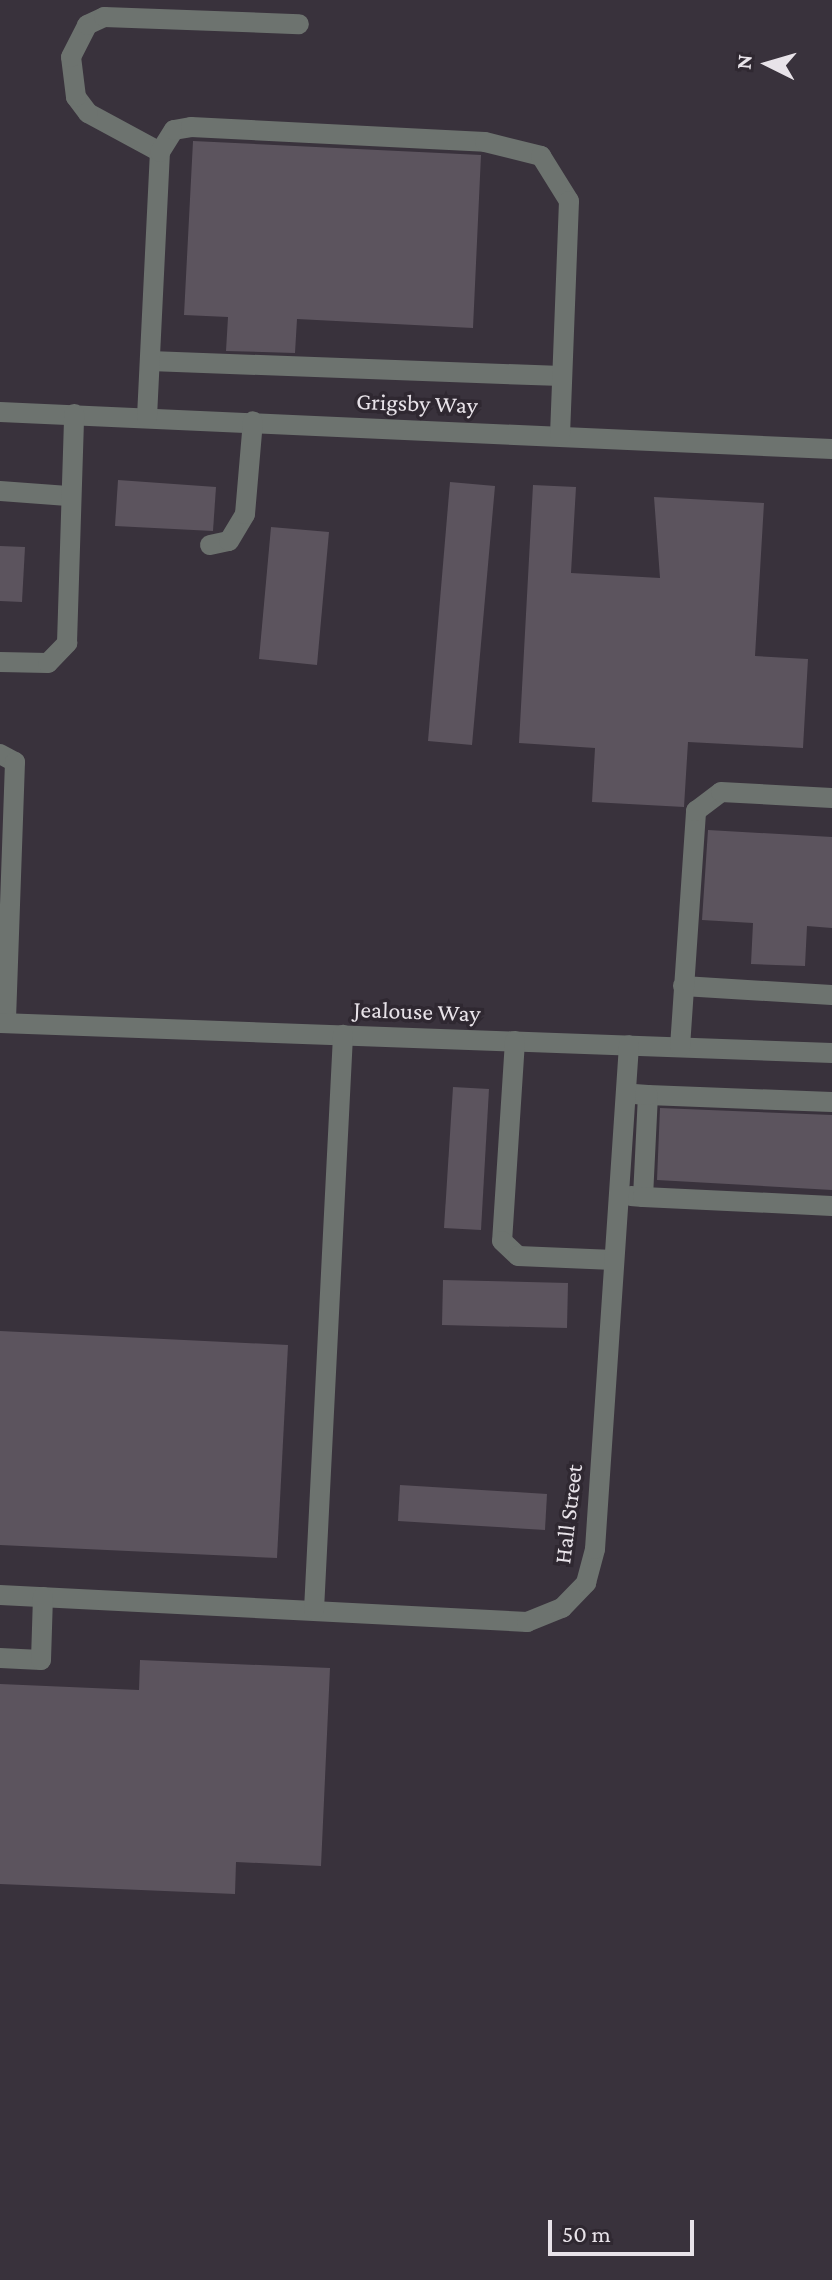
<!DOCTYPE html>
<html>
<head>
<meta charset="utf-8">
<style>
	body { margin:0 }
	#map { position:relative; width:832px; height:2280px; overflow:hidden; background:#39323c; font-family:"Crimson Pro",serif }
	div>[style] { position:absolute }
	.building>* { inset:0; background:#5c545e }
	.minor>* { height:20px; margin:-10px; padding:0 10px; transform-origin:10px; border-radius:10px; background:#6d736f }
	span { translate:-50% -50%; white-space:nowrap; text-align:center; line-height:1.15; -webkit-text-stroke:7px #2f2831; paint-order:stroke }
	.street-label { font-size:24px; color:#e8e3e9 }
	.north { position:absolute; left:728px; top:24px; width:80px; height:80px; -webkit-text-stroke:6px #2f2831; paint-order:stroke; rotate:275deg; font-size:22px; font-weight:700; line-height:32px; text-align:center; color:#e8e3e9 }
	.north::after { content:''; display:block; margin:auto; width:28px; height:36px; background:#e8e3e9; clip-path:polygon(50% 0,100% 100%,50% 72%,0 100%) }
	.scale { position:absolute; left:548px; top:2220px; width:146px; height:36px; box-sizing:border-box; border:4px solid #e8e3e9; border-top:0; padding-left:10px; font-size:24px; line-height:28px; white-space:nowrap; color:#e8e3e9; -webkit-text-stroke:6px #2f2831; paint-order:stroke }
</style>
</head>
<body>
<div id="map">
	<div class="building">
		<i style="clip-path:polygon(193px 141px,481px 155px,473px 328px,297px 319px,295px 353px,226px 351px,228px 317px,184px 315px)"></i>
		<i style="clip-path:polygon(118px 480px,216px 487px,213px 531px,115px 526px)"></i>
		<i style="clip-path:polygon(450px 482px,495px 486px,472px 745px,428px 741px)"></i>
		<i style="clip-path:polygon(533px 485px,576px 487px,571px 573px,660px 578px,654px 497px,764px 503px,755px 656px,808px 659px,803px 748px,688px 742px,684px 807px,592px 802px,595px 748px,519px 743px)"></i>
		<i style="clip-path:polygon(271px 527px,329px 532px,317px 665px,259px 659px)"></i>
		<i style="clip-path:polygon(0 546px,25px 547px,22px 602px,0 601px)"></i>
		<i style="clip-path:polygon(708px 830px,832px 837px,832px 928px,807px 926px,805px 966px,751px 964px,753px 923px,702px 920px)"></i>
		<i style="clip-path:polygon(453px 1087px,489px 1089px,481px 1230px,444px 1228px)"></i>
		<i style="clip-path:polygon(660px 1108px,832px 1115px,832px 1190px,657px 1180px)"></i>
		<i style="clip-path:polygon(443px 1280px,568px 1283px,567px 1328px,442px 1325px)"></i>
		<i style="clip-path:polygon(0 1331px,288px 1345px,277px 1558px,0 1545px)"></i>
		<i style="clip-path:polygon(400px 1485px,547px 1494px,545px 1530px,398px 1521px)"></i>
		<i style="clip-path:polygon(140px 1660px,330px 1668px,321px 1866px,236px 1862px,235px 1894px,0 1884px,0 1684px,139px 1690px)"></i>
	</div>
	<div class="minor">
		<i style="left:160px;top:152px;width:82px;rotate:-151.6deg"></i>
		<i style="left:88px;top:113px;width:20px;rotate:-127deg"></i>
		<i style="left:76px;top:97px;width:40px;rotate:-97.1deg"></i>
		<i style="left:71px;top:57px;width:36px;rotate:-63deg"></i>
		<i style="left:87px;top:25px;width:19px;rotate:-25deg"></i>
		<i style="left:104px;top:17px;width:195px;rotate:2.1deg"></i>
		<i style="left:150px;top:361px;width:412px;rotate:2.1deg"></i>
		<i style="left:0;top:412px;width:833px;rotate:2.55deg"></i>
		<i style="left:147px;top:417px;width:265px;rotate:-87.2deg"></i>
		<i style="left:160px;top:152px;width:26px;rotate:-58deg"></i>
		<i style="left:174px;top:130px;width:17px;rotate:-10deg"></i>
		<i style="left:191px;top:127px;width:294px;rotate:2.9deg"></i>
		<i style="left:485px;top:142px;width:58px;rotate:14deg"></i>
		<i style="left:541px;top:156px;width:53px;rotate:58.1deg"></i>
		<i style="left:569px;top:201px;width:234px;rotate:92.2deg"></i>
		<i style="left:0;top:491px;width:68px;rotate:4.2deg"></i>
		<i style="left:210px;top:545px;width:19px;rotate:-12deg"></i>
		<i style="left:229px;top:541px;width:31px;rotate:-59deg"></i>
		<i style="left:245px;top:514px;width:93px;rotate:-85.1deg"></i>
		<i style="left:0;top:662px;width:48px;rotate:1.2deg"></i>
		<i style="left:48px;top:663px;width:28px;rotate:-46deg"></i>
		<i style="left:67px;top:643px;width:229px;rotate:-88.2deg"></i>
		<i style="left:0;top:754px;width:17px;rotate:28deg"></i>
		<i style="left:15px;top:762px;width:261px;rotate:92deg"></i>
		<i style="left:683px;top:986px;width:149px;rotate:3.5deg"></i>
		<i style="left:0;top:1023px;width:833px;rotate:2.07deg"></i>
		<i style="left:515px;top:1041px;width:200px;rotate:93.7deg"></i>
		<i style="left:502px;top:1241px;width:22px;rotate:43deg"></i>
		<i style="left:518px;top:1256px;width:96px;rotate:2.4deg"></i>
		<i style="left:680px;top:1047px;width:237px;rotate:-86.1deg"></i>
		<i style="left:696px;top:811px;width:31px;rotate:-37deg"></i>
		<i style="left:721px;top:792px;width:111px;rotate:3.1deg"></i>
		<i style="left:648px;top:1095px;width:184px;rotate:2.2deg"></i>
		<i style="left:631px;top:1196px;width:12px;rotate:5deg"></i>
		<i style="left:643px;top:1197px;width:102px;rotate:-87.2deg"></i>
		<i style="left:648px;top:1095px;width:14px;rotate:-176deg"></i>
		<i style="left:643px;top:1197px;width:189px;rotate:2.7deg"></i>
		<i style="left:0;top:1595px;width:528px;rotate:2.93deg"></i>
		<i style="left:527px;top:1622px;width:38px;rotate:-22deg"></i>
		<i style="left:562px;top:1608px;width:35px;rotate:-46deg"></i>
		<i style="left:586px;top:1583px;width:35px;rotate:-75deg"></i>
		<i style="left:595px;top:1549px;width:505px;rotate:-86.14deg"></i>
		<i style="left:314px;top:1610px;width:576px;rotate:-87.11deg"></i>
		<i style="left:0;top:1658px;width:41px;rotate:2.8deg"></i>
		<i style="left:41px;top:1660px;width:63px;rotate:-88.2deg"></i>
	</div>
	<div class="street-label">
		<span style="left:417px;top:403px;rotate:2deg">Grigsby Way</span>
		<span style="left:417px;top:1011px;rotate:2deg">Jealouse Way</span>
		<span style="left:568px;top:1514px;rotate:-83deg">Hall Street</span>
	</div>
	<div class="north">N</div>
	<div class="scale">50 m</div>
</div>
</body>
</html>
